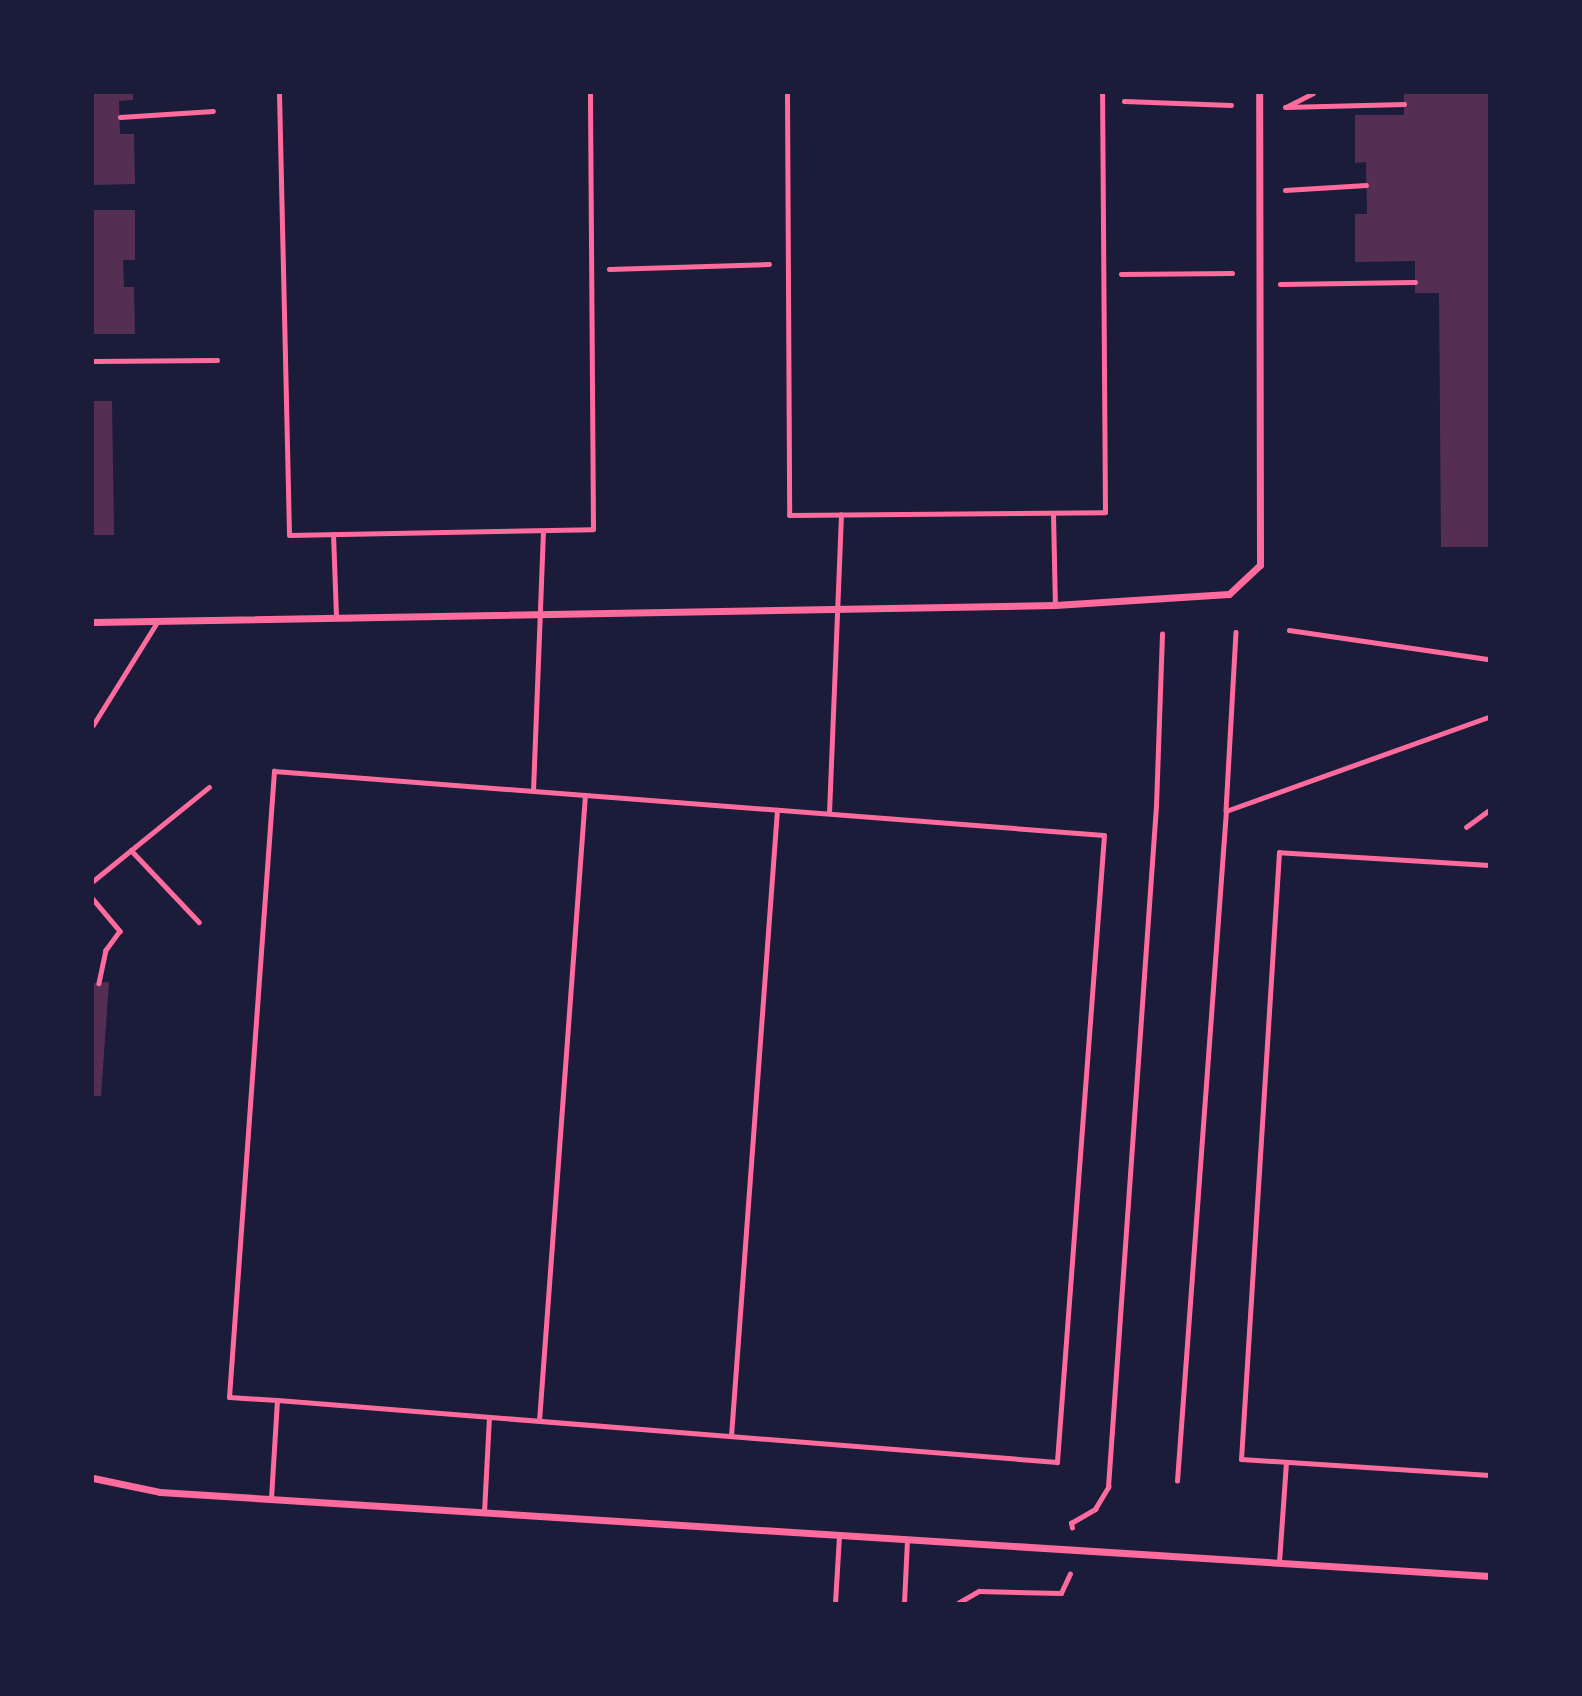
<!DOCTYPE html>
<html>
<head>
<meta charset="utf-8">
<style>
	body { margin:0 }
	#map { position:relative; width:1582px; height:1696px; overflow:hidden; background:#1b1b3a; font-family:Jost,sans-serif }
	div>[style] { position:absolute }
	.building>* { inset:0; background:#542f53 }
	.path>* { height:4.5px; margin:-2.25px; padding:0 2.25px; transform-origin:2.25px; border-radius:2.25px; background:#ff6b9d }
	.service>* { height:5px; margin:-2.5px; padding:0 2.5px; transform-origin:2.5px; border-radius:2.5px; background:#ff6b9d }
	.minor>* { height:7px; margin:-3.5px; padding:0 3.5px; transform-origin:3.5px; border-radius:3.5px; background:#ff6b9d }
	span { translate:-50% -50%; white-space:nowrap; text-align:center; line-height:1.15; -webkit-text-stroke:7px #1b1b3a; paint-order:stroke }
	.frame { position:absolute; inset:0; border:94px solid #1b1b3a; pointer-events:none }
</style>
</head>
<body>
<div id="map">
	<div class="building">
		<i style="clip-path:polygon(93px 93px,133px 93px,133px 100px,119px 101px,120px 134px,134px 134px,135px 184px,93px 185px)"></i>
		<i style="clip-path:polygon(1404px 93px,1489px 93px,1489px 547px,1441px 547px,1439px 293px,1415px 293px,1415px 261px,1355px 262px,1355px 214px,1367px 214px,1366px 162px,1355px 163px,1355px 115px,1404px 115px)"></i>
		<i style="clip-path:polygon(93px 210px,135px 210px,135px 260px,123px 260px,124px 287px,134px 287px,135px 334px,93px 334px)"></i>
		<i style="clip-path:polygon(93px 401px,112px 401px,114px 535px,93px 535px)"></i>
		<i style="clip-path:polygon(109px 982px,101px 1096px,93px 1096px,93px 983px)"></i>
	</div>
	<div class="path">
		<i style="left:1124px;top:101px;width:107px;rotate:2.1deg"></i>
		<i style="left:1285px;top:107px;width:119px;rotate:-1.4deg"></i>
		<i style="left:1286px;top:107px;width:30px;rotate:-27deg"></i>
		<i style="left:120px;top:117px;width:93px;rotate:-3.7deg"></i>
		<i style="left:1285px;top:190px;width:81px;rotate:-3.5deg"></i>
		<i style="left:609px;top:269px;width:160px;rotate:-1.8deg"></i>
		<i style="left:1121px;top:274px;width:111px;rotate:-0.5deg"></i>
		<i style="left:1280px;top:284px;width:135px;rotate:-0.8deg"></i>
		<i style="left:93px;top:361px;width:124px;rotate:-0.5deg"></i>
		<i style="left:1289px;top:630px;width:202px;rotate:8.3deg"></i>
		<i style="left:1236px;top:632px;width:179px;rotate:93.2deg"></i>
		<i style="left:1226px;top:811px;width:279px;rotate:-19.7deg"></i>
		<i style="left:1466px;top:827px;width:29px;rotate:-36deg"></i>
		<i style="left:131px;top:850px;width:99px;rotate:46.6deg"></i>
		<i style="left:93px;top:881px;width:149px;rotate:-39deg"></i>
		<i style="left:93px;top:899px;width:42px;rotate:49.8deg"></i>
		<i style="left:120px;top:931px;width:24px;rotate:126deg"></i>
		<i style="left:106px;top:950px;width:34px;rotate:102deg"></i>
		<i style="left:1177px;top:1481px;width:672px;rotate:-85.82deg"></i>
		<i style="left:1072px;top:1528px;width:5px;rotate:-101deg"></i>
		<i style="left:1071px;top:1523px;width:28px;rotate:-30deg"></i>
		<i style="left:1095px;top:1509px;width:26px;rotate:-59deg"></i>
		<i style="left:1108px;top:1487px;width:683px;rotate:-85.97deg"></i>
		<i style="left:1156px;top:806px;width:172px;rotate:-88deg"></i>
		<i style="left:958px;top:1603px;width:24px;rotate:-30deg"></i>
		<i style="left:979px;top:1591px;width:82px;rotate:1.4deg"></i>
		<i style="left:1061px;top:1593px;width:21px;rotate:-65deg"></i>
	</div>
	<div class="service">
		<i style="left:279px;top:93px;width:442px;rotate:88.7deg"></i>
		<i style="left:289px;top:535px;width:304px;rotate:-1.1deg"></i>
		<i style="left:593px;top:529px;width:436px;rotate:-90.4deg"></i>
		<i style="left:787px;top:93px;width:422px;rotate:89.7deg"></i>
		<i style="left:789px;top:515px;width:316px;rotate:-0.5deg"></i>
		<i style="left:1105px;top:512px;width:419px;rotate:-90.4deg"></i>
		<i style="left:1053px;top:513px;width:92px;rotate:88.8deg"></i>
		<i style="left:333px;top:534px;width:83px;rotate:87.9deg"></i>
		<i style="left:93px;top:725px;width:121px;rotate:-58.1deg"></i>
		<i style="left:533px;top:791px;width:260px;rotate:-87.8deg"></i>
		<i style="left:829px;top:813px;width:299px;rotate:-87.7deg"></i>
		<i style="left:1489px;top:865px;width:210px;rotate:-176.5deg"></i>
		<i style="left:1279px;top:852px;width:608px;rotate:93.58deg"></i>
		<i style="left:1241px;top:1459px;width:249px;rotate:3.7deg"></i>
		<i style="left:539px;top:1421px;width:628px;rotate:-85.8deg"></i>
		<i style="left:731px;top:1436px;width:628px;rotate:-85.8deg"></i>
		<i style="left:271px;top:1498px;width:98px;rotate:-86.5deg"></i>
		<i style="left:277px;top:1400px;width:48px;rotate:-176.4deg"></i>
		<i style="left:229px;top:1397px;width:628px;rotate:-85.89deg"></i>
		<i style="left:274px;top:771px;width:832px;rotate:4.41deg"></i>
		<i style="left:1104px;top:835px;width:629px;rotate:94.29deg"></i>
		<i style="left:1057px;top:1462px;width:782px;rotate:-175.46deg"></i>
		<i style="left:484px;top:1512px;width:95px;rotate:-87deg"></i>
		<i style="left:1279px;top:1562px;width:100px;rotate:-86deg"></i>
		<i style="left:835px;top:1603px;width:67px;rotate:-86.6deg"></i>
		<i style="left:904px;top:1603px;width:64px;rotate:-87.3deg"></i>
	</div>
	<div class="minor">
		<i style="left:93px;top:622px;width:962px;rotate:-1.01deg"></i>
		<i style="left:1055px;top:605px;width:174px;rotate:-3.6deg"></i>
		<i style="left:1229px;top:594px;width:42px;rotate:-43.1deg"></i>
		<i style="left:1260px;top:565px;width:472px;rotate:-90.1deg"></i>
		<i style="left:93px;top:1478px;width:68px;rotate:11.8deg"></i>
		<i style="left:160px;top:1492px;width:1332px;rotate:3.62deg"></i>
	</div>
	<div class="frame"></div>
</div>
</body>
</html>
